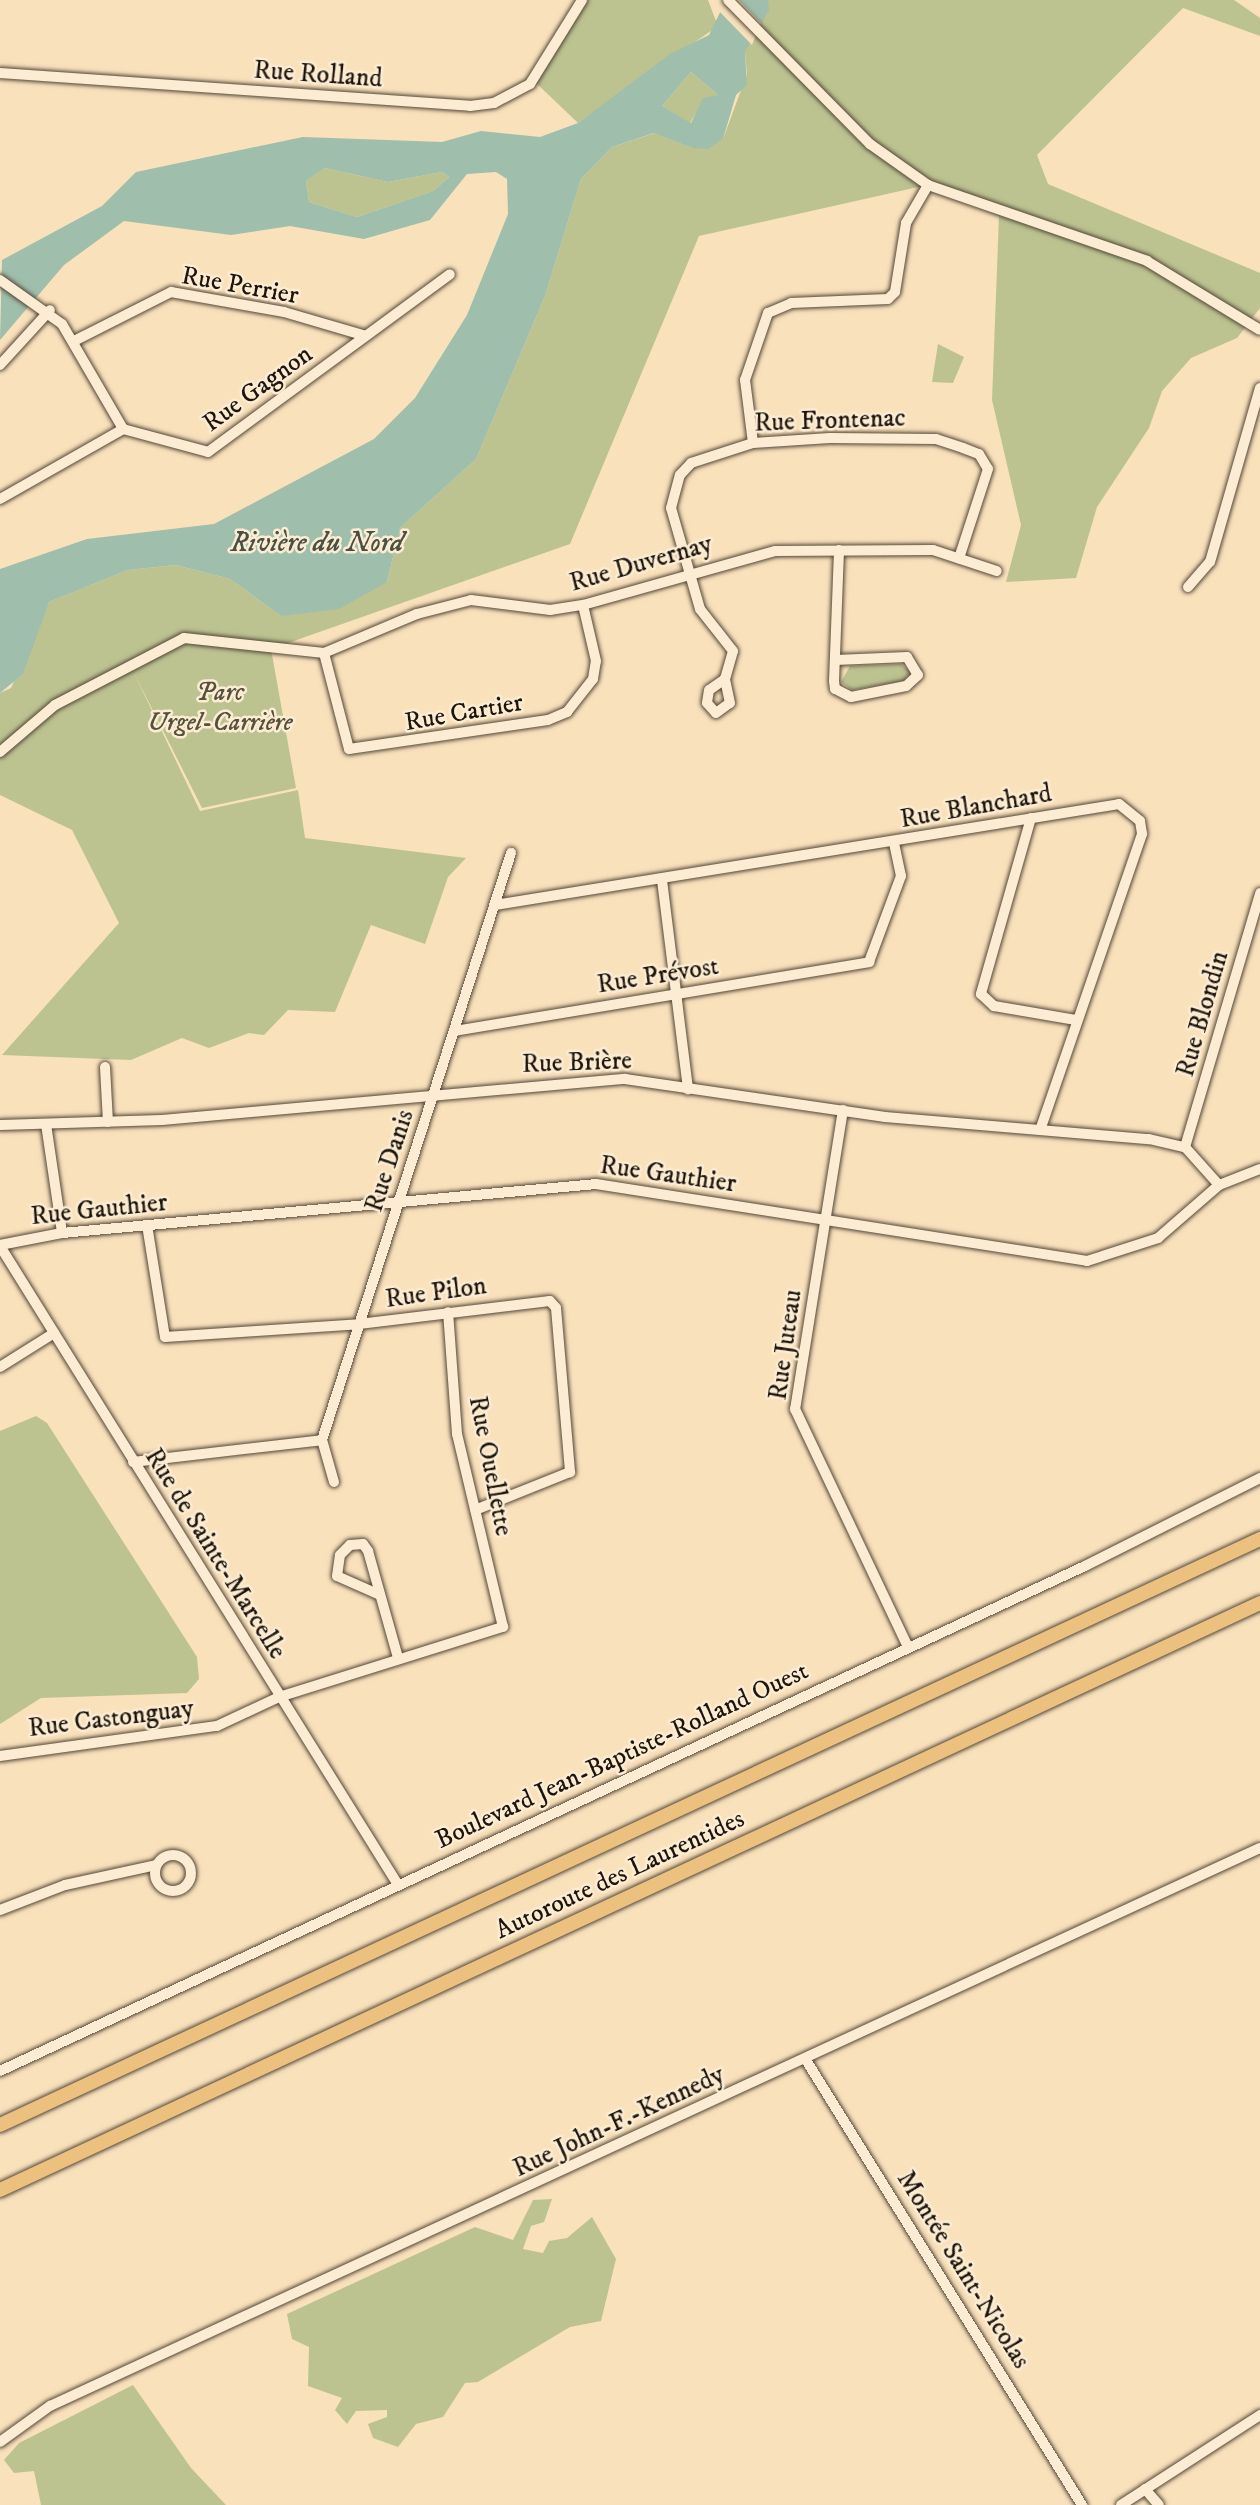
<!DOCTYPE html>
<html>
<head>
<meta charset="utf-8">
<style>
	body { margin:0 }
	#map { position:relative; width:1260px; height:2505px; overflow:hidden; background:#f9e1bc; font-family:"IM FELL DW Pica",serif }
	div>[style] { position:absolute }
	.green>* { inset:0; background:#bcc391 }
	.water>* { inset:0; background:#9fbeab }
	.pier>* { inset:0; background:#f9e1bc }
	.roads { filter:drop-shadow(0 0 2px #544738) drop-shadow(0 0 2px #544738) }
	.minor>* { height:10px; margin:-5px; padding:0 5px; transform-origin:5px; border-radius:5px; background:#fbecd3 }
	.minor>.ring { margin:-5px; padding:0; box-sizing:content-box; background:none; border:10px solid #fbecd3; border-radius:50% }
	.highway>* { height:14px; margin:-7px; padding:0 7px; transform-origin:7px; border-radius:7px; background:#ecc07e }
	span { translate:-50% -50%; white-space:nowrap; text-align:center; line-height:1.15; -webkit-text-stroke:5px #fbecd3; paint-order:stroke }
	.street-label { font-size:26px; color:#1d140c }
	.park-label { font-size:26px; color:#55513b; font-style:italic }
	.water-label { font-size:28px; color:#4a5044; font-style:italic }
</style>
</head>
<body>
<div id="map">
	<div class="green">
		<i style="clip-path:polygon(582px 0,708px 0,718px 26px,578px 123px,533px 80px)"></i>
		<i style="clip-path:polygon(768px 0,1234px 0,1260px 18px,1260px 36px,1183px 8px,1037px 155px,1048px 184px,1260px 273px,1260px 308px,1237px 338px,1191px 358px,1162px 391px,1149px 428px,1097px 507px,1076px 578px,1006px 582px,1021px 525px,992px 400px,999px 216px,927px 185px,699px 236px,570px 544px,271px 649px,296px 788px,202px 808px,134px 673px,200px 811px,298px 790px,305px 838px,466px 858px,448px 877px,425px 944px,371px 925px,335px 1012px,288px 1010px,264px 1035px,249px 1033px,209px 1048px,182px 1038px,131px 1060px,2px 1055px,119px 923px,72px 830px,0 795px,0 693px,11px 688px,49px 602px,128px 570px,176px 565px,230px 579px,281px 616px,387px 582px,400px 528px,476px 459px,545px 296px,581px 179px,612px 147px,655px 133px,692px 148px,723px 139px,747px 74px,745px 52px)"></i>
		<i style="clip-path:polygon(691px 72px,718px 95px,703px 101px,690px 123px,662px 106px)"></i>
		<i style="clip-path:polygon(325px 168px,388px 182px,442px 172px,449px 177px,433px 191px,357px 217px,309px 202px,306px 181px)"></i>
		<i style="clip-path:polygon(938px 344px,964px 357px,953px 383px,932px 382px)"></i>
		<i style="clip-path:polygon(901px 664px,911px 672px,904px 681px,852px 690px,841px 682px,850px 666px)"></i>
		<i style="clip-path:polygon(36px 1416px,47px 1423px,197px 1657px,199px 1679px,187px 1693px,41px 1698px,0 1724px,0 1431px)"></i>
		<i style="clip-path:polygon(552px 2199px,544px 2222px,531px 2226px,523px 2249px,543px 2253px,549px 2241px,567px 2238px,592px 2217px,616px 2259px,601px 2321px,570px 2327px,478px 2382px,465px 2383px,443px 2417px,416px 2424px,398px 2447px,373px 2438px,368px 2424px,387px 2417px,387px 2410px,356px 2411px,347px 2424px,335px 2410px,342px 2398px,308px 2386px,309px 2347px,292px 2339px,287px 2314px,475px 2227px,513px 2240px,533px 2200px)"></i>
		<i style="clip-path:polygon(133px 2385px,191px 2468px,226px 2505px,41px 2505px,34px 2471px,14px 2473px,4px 2460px,19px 2443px)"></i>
	</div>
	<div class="water">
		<i style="clip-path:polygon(evenodd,726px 0,768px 0,769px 10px,745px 52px,747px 85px,736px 95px,723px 139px,708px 149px,692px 148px,654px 133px,612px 147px,581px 179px,545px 296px,476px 459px,400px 528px,387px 582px,339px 609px,281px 616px,230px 579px,176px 565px,128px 570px,49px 602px,23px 674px,0 693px,0 569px,87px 539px,214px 524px,374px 439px,415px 398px,467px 315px,508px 214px,507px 179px,496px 172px,467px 174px,430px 220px,364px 239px,290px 226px,231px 235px,124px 221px,64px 265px,0 340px,2px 260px,102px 206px,136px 172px,303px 137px,442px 142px,481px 131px,540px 137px,578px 123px,670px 54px,709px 35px,726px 0,691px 72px,718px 95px,703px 98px,691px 123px,662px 106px,691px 72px,726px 0,325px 168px,388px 182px,442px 172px,449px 177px,433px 191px,357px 217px,309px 202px,306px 181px,325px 168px)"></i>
	</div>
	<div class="pier">
		<i style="clip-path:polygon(722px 0,739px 0,761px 23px,752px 45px,717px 9px)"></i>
	</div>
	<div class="roads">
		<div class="minor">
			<i style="left:728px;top:0;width:202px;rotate:45.4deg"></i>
			<i style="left:870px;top:144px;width:71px;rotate:35.3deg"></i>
			<i style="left:928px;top:185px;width:232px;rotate:19.1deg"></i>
			<i style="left:1147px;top:261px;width:132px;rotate:31.4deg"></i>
			<i style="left:0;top:73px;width:471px;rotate:4deg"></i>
			<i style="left:470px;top:106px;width:24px;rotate:-7deg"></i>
			<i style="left:494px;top:103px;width:41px;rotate:-27.8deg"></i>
			<i style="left:530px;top:84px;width:99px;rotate:-58.2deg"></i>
			<i style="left:0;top:280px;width:76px;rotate:35.4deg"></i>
			<i style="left:62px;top:324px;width:121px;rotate:59.8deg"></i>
			<i style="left:123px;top:429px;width:88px;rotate:15.1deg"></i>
			<i style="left:208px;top:452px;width:300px;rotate:-36.3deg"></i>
			<i style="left:74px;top:341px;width:109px;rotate:-26.8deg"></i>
			<i style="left:171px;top:292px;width:115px;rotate:10deg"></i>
			<i style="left:284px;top:312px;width:85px;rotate:16.3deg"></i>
			<i style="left:0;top:365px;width:74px;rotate:-47.7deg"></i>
			<i style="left:753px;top:443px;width:64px;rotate:-97.2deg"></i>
			<i style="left:745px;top:380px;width:71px;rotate:-71.1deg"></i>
			<i style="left:768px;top:313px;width:25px;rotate:-23deg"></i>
			<i style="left:791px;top:303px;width:97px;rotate:-2.4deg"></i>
			<i style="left:888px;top:299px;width:10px;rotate:-45deg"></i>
			<i style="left:895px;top:292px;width:70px;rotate:-80.9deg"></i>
			<i style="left:906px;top:223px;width:44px;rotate:-59.9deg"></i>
			<i style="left:0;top:499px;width:142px;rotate:-29.6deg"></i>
			<i style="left:1188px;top:587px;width:33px;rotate:-49deg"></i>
			<i style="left:1210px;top:562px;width:181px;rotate:-74deg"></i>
			<i style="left:324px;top:653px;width:99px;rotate:75.4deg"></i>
			<i style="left:349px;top:749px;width:201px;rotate:-8.3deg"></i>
			<i style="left:548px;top:720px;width:21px;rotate:-23deg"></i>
			<i style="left:567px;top:712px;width:42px;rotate:-51.8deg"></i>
			<i style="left:593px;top:679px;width:18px;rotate:-81deg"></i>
			<i style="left:596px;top:661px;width:57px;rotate:-103.1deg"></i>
			<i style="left:835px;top:660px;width:72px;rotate:-2.4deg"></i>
			<i style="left:907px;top:657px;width:21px;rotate:59deg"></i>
			<i style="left:918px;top:675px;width:16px;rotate:137deg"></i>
			<i style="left:906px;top:686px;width:56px;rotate:168.7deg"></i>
			<i style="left:851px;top:697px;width:18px;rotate:-153deg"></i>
			<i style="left:835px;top:689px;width:8px;rotate:-97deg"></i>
			<i style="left:834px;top:681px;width:131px;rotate:-87.8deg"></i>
			<i style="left:725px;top:679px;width:19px;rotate:145deg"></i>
			<i style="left:709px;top:690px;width:13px;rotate:99deg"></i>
			<i style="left:707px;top:703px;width:13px;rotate:48deg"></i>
			<i style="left:716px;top:713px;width:17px;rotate:-36deg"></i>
			<i style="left:730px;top:703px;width:25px;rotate:-102deg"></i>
			<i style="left:725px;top:679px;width:29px;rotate:-74deg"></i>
			<i style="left:733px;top:651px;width:53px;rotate:-128.2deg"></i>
			<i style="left:700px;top:609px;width:105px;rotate:-106deg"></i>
			<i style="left:671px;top:508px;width:34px;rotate:-75deg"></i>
			<i style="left:680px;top:475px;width:16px;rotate:-47deg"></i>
			<i style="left:691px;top:463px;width:65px;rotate:-17.9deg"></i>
			<i style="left:753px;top:443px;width:77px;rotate:-3.7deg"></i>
			<i style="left:830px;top:438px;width:106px;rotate:0.5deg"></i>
			<i style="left:936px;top:439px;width:28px;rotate:18deg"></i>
			<i style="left:963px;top:448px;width:17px;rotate:21deg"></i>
			<i style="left:979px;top:454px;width:17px;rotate:59deg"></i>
			<i style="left:988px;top:469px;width:94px;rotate:108deg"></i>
			<i style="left:0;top:752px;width:72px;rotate:-40.5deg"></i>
			<i style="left:55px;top:705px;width:145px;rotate:-27.4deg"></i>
			<i style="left:184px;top:638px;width:141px;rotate:6.1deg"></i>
			<i style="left:324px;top:653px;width:101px;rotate:-22.8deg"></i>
			<i style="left:417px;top:614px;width:56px;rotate:-14.5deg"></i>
			<i style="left:471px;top:600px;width:80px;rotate:7.2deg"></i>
			<i style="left:550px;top:610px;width:33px;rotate:-9deg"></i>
			<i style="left:583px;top:605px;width:199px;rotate:-15.7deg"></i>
			<i style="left:775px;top:551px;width:158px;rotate:-0.4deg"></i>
			<i style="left:933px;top:550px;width:67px;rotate:18.2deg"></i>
			<i style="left:1031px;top:818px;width:183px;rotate:105.9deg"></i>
			<i style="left:981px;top:994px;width:18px;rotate:43deg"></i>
			<i style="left:994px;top:1006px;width:83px;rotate:9.7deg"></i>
			<i style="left:662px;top:880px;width:211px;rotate:82.9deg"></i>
			<i style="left:495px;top:905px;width:632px;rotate:-9.19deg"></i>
			<i style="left:1119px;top:804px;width:27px;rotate:39deg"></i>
			<i style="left:1140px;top:821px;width:13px;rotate:81deg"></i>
			<i style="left:1142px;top:834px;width:310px;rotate:109deg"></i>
			<i style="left:454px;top:1031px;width:421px;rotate:-9.4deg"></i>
			<i style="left:869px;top:962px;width:92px;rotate:-69.6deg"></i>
			<i style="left:901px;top:876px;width:35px;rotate:-102deg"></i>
			<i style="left:105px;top:1067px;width:55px;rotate:86.9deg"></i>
			<i style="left:843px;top:1110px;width:303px;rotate:99.1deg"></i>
			<i style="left:795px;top:1409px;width:263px;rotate:64.6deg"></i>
			<i style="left:46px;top:1124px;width:110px;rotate:81.6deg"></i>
			<i style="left:0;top:1125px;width:162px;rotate:-1.8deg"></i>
			<i style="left:162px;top:1120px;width:465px;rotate:-5.1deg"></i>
			<i style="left:625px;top:1079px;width:263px;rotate:8.3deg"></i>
			<i style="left:885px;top:1117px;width:265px;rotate:4.8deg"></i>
			<i style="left:1149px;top:1139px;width:37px;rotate:13deg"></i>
			<i style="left:1185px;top:1147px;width:51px;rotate:48.2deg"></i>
			<i style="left:1185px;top:1147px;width:265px;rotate:-73.5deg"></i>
			<i style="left:147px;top:1225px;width:113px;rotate:80.9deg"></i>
			<i style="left:165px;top:1337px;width:194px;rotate:-3.8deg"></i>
			<i style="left:359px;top:1324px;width:192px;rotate:-6.9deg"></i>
			<i style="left:550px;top:1301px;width:9px;rotate:49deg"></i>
			<i style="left:556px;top:1308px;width:165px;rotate:85.1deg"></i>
			<i style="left:570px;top:1472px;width:102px;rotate:158.2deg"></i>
			<i style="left:0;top:1245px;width:63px;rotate:-11deg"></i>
			<i style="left:62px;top:1233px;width:536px;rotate:-5.24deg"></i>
			<i style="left:596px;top:1184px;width:497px;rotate:8.9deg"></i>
			<i style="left:1087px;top:1261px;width:75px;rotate:-17.9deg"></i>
			<i style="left:1158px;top:1238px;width:81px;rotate:-41deg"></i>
			<i style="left:1219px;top:1185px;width:44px;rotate:-21.3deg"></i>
			<i style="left:0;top:1246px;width:751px;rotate:58.07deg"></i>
			<i style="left:0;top:1367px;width:64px;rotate:-32.2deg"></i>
			<i style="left:133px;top:1462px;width:190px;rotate:-6.6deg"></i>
			<i style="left:334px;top:1482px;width:44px;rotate:-105.9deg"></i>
			<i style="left:322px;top:1440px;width:617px;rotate:-72.15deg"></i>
			<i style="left:380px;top:1595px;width:47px;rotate:-156.2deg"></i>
			<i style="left:337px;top:1576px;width:21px;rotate:-82deg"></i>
			<i style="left:340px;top:1555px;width:14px;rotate:-45deg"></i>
			<i style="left:350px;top:1545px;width:13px;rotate:-4deg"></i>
			<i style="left:363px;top:1544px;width:9px;rotate:54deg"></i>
			<i style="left:368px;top:1551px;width:111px;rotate:74.3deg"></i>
			<i style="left:0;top:1756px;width:219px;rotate:-7.9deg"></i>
			<i style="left:217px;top:1726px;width:68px;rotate:-25.1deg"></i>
			<i style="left:279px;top:1697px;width:235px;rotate:-17.4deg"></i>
			<i style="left:503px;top:1627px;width:198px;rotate:-103.4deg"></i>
			<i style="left:457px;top:1434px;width:122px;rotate:-94.2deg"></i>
			<i class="ring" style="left:155px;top:1855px;width:26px;height:26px"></i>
			<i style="left:0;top:1910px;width:70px;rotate:-21deg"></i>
			<i style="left:65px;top:1885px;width:93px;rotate:-12.4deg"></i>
			<i style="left:806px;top:2060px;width:524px;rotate:58.19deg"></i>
			<i style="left:0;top:2071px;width:1197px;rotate:-24.96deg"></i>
			<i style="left:1085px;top:1566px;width:196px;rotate:-26.7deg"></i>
			<i style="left:0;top:2442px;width:62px;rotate:-35.8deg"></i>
			<i style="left:50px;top:2406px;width:1332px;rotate:-24.76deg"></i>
			<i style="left:1145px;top:2489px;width:21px;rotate:49deg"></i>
			<i style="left:1121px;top:2505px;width:166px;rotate:-32.9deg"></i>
		</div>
		<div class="highway">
			<i style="left:0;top:2125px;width:1390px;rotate:-24.94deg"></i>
			<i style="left:0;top:2190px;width:1390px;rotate:-24.98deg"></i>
		</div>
	</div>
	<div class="street-label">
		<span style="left:318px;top:75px;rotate:4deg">Rue Rolland</span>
		<span style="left:240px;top:286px;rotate:10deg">Rue Perrier</span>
		<span style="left:258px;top:389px;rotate:-36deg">Rue Gagnon</span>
		<span style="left:830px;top:421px;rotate:-2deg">Rue Frontenac</span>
		<span style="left:641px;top:564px;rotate:-16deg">Rue Duvernay</span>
		<span style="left:464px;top:713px;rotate:-10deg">Rue Cartier</span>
		<span style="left:976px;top:807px;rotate:-10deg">Rue Blanchard</span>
		<span style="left:658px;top:976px;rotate:-9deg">Rue Prévost</span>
		<span style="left:1203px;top:1014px;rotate:-74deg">Rue Blondin</span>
		<span style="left:577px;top:1063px;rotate:-2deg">Rue Brière</span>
		<span style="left:390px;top:1161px;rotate:-72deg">Rue Danis</span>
		<span style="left:668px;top:1175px;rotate:8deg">Rue Gauthier</span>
		<span style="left:99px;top:1210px;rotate:-6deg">Rue Gauthier</span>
		<span style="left:436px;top:1293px;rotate:-8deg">Rue Pilon</span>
		<span style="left:786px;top:1345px;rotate:-82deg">Rue Juteau</span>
		<span style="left:490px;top:1466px;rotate:79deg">Rue Ouellette</span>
		<span style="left:215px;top:1554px;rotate:58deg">Rue de Sainte-Marcelle</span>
		<span style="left:111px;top:1719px;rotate:-7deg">Rue Castonguay</span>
		<span style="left:622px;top:1756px;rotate:-25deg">Boulevard Jean-Baptiste-Rolland Ouest</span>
		<span style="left:620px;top:1875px;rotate:-25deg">Autoroute des Laurentides</span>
		<span style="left:619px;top:2122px;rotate:-25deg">Rue John-F.-Kennedy</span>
		<span style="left:963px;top:2270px;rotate:58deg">Montée Saint-Nicolas</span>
	</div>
	<div class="park-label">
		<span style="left:220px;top:708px">Parc<br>Urgel-Carrière</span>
	</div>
	<div class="water-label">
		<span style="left:317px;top:543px">Rivière du Nord</span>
	</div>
</div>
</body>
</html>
